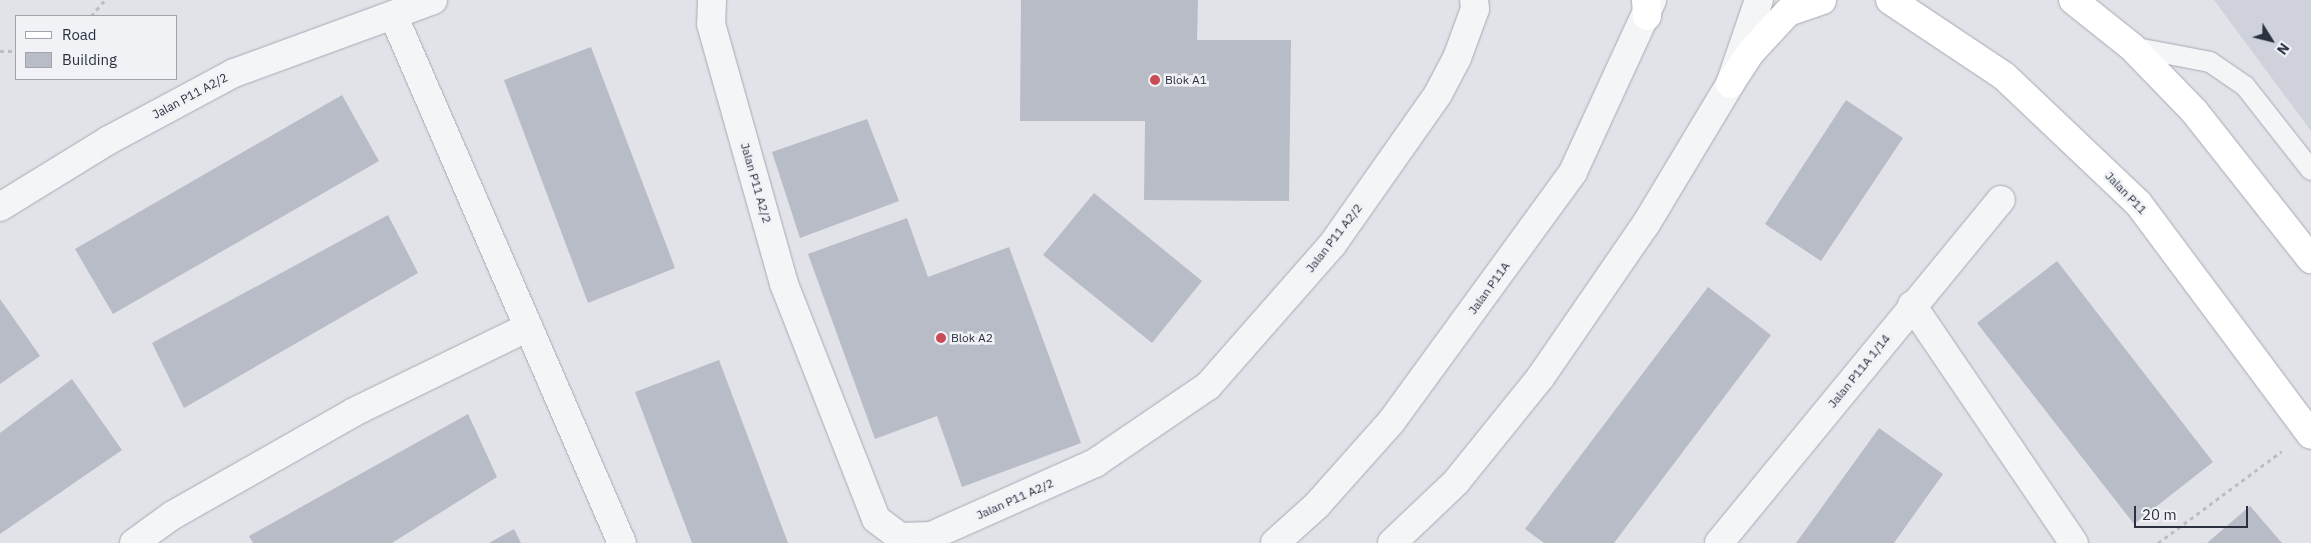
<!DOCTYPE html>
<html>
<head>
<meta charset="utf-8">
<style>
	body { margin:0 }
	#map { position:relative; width:2311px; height:543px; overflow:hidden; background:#e1e3e9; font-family:"IBM Plex Sans",sans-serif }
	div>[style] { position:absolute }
	.built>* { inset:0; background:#cfd2db }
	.building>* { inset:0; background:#b8bcc6 }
	.path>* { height:3px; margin-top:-1.5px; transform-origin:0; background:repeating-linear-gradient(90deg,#bbbec4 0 4px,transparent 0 8px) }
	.roads { filter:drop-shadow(0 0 1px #a6aab3) drop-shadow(0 0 1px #a6aab3) }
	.service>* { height:20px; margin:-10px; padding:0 10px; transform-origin:10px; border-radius:10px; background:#f3f5f7 }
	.minor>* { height:28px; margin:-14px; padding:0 14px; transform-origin:14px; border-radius:14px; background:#f3f5f7 }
	.tertiary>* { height:28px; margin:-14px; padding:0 14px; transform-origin:14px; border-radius:14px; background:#f3f5f7 }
	.secondary>* { height:28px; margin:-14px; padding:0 14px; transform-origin:14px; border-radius:14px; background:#fff }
	.dots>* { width:14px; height:14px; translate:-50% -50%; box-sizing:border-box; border:2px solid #f0f2f6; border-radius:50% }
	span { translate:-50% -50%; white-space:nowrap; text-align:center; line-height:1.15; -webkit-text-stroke:5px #f0f2f6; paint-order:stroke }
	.poi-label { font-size:12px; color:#2a3040 }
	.left { translate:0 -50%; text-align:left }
	.street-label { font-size:12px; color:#2a3040 }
	.legend { position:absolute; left:15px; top:15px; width:162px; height:65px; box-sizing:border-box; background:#f0f2f6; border:1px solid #a1a4ad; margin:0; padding:6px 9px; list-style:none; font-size:15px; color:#2a3040 }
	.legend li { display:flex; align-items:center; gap:10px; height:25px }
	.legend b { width:25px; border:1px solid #a1a4ad }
	.north { position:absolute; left:2246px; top:15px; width:50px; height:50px; -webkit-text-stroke:4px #f0f2f6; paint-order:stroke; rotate:126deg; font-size:14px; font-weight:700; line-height:20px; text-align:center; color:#2a3040 }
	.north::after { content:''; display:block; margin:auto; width:18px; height:22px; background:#2a3040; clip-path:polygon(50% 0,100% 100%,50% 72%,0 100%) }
	.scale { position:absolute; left:2134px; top:506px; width:114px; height:22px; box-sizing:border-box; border:2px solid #2a3040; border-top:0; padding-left:6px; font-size:15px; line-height:18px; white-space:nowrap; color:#2a3040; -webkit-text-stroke:4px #f0f2f6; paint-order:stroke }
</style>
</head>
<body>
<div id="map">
	<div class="built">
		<i style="clip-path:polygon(2214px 0,2311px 0,2311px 131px)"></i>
	</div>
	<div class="building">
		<i style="clip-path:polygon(1021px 0,1198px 0,1197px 40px,1291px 40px,1289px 201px,1144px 200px,1145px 121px,1020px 121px)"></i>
		<i style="clip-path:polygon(591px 47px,675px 268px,588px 303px,504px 80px)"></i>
		<i style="clip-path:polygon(342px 95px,379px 161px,113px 314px,75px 249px)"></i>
		<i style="clip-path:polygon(1846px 100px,1903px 138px,1821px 261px,1765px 224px)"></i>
		<i style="clip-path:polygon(867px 119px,899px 201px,800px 238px,772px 152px)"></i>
		<i style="clip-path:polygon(1094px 193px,1202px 281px,1152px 343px,1043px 255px)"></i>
		<i style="clip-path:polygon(388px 215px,418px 273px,184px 408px,152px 343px)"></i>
		<i style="clip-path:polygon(907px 218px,928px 277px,1009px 247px,1081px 443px,962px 487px,937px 416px,875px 439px,808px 254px)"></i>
		<i style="clip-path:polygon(2057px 261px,2213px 462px,2134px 524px,1977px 323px)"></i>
		<i style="clip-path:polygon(1708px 287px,1771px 335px,1614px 543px,1544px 543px,1525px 529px)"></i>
		<i style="clip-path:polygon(0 299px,40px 356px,0 384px)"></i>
		<i style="clip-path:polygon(719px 360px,788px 543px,692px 543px,635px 392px)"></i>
		<i style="clip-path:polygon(72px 379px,122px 450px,0 534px,0 433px)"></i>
		<i style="clip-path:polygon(468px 414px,497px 477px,392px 543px,253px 543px,249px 536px)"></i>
		<i style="clip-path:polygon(1879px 428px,1943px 474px,1894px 543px,1796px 543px)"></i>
		<i style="clip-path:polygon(2250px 506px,2282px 543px,2207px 543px)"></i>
		<i style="clip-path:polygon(514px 529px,521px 543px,489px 543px)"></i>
	</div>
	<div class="path">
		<i style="left:91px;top:16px;width:21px;rotate:-49deg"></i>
		<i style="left:0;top:51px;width:16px"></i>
		<i style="left:2158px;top:543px;width:154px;rotate:-36.6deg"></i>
	</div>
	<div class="roads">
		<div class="service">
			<i style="left:2132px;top:47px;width:79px;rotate:10.9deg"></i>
			<i style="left:2210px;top:62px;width:42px;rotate:34.4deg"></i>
			<i style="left:2245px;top:86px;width:107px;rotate:51.8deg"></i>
		</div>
		<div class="minor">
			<i style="left:712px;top:0;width:24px;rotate:92deg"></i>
			<i style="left:711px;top:24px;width:270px;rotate:74.3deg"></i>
			<i style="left:784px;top:284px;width:252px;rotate:68.6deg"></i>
			<i style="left:876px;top:519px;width:30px;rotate:37deg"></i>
			<i style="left:900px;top:537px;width:31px;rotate:-2deg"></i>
			<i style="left:931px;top:536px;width:180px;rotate:-24deg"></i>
			<i style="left:1095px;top:463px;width:137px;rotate:-34.3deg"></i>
			<i style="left:1208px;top:386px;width:188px;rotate:-48.7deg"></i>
			<i style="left:1332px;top:245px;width:184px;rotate:-54.9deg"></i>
			<i style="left:1438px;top:94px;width:41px;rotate:-62.2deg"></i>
			<i style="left:1457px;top:58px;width:52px;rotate:-69.8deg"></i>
			<i style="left:1475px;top:9px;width:9px;rotate:-96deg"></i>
			<i style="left:394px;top:17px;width:573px;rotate:66.57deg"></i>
			<i style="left:0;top:207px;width:128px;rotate:-31.6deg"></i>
			<i style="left:109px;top:140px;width:142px;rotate:-28.2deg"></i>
			<i style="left:234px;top:73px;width:212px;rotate:-20.1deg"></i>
			<i style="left:1912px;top:305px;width:288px;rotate:55.8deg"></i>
			<i style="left:134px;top:543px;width:48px;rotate:-35.7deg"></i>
			<i style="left:173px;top:515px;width:208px;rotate:-29.6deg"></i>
			<i style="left:354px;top:412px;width:194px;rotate:-26deg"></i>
			<i style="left:1719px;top:543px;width:444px;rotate:-50.6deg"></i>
		</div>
		<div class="tertiary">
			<i style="left:1275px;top:543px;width:57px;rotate:-42.1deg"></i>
			<i style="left:1317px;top:505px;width:111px;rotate:-48.3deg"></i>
			<i style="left:1391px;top:422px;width:309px;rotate:-53.9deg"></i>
			<i style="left:1573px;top:172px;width:189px;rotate:-65.3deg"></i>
			<i style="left:1392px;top:543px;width:88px;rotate:-43.6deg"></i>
			<i style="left:1456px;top:482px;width:134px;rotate:-51.1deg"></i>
			<i style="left:1540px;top:378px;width:187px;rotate:-55.5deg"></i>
			<i style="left:1646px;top:224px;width:163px;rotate:-59deg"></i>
			<i style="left:1730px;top:84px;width:89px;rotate:-71deg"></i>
		</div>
		<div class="secondary">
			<i style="left:1646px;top:0;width:16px;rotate:86deg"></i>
			<i style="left:1890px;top:0;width:137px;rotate:33.7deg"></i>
			<i style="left:2004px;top:76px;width:185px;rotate:43.5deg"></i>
			<i style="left:2138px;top:203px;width:289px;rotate:53.3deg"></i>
			<i style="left:2073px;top:0;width:75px;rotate:38.5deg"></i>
			<i style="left:2132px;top:47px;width:89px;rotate:45.9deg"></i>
			<i style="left:2194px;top:111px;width:189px;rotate:51.7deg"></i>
			<i style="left:1730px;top:84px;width:37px;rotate:-57deg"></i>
			<i style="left:1750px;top:53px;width:56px;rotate:-47.2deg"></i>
			<i style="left:1788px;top:12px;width:36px;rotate:-19deg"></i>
		</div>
	</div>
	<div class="dots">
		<i style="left:1155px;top:80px;background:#c94b56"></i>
		<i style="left:941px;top:338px;background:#c94b56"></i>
	</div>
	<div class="poi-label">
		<span class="left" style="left:1165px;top:80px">Blok A1</span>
		<span class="left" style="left:951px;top:338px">Blok A2</span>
	</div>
	<div class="street-label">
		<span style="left:190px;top:96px;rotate:-28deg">Jalan P11 A2/2</span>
		<span style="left:756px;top:183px;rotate:74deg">Jalan P11 A2/2</span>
		<span style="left:2126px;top:193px;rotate:46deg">Jalan P11</span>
		<span style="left:1334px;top:238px;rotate:-52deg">Jalan P11 A2/2</span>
		<span style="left:1489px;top:288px;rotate:-54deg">Jalan P11A</span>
		<span style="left:1859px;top:371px;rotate:-51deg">Jalan P11A 1/14</span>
		<span style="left:1015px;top:499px;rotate:-24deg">Jalan P11 A2/2</span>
	</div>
	<ul class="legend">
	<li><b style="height:6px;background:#fff"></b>Road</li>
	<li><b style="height:14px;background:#b8bcc6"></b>Building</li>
	</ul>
	<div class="north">N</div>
	<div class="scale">20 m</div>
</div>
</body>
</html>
